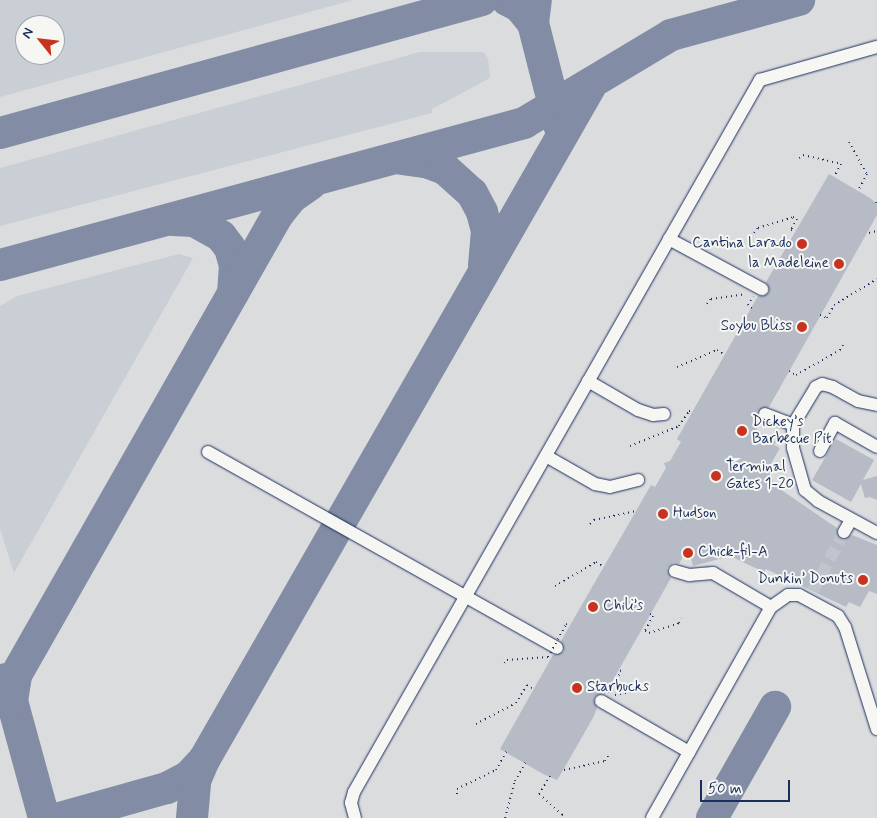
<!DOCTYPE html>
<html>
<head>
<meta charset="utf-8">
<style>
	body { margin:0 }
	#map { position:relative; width:877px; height:818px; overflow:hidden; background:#e9eae9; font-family:Mynerve,sans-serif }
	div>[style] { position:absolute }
	.built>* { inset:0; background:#dadcde }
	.green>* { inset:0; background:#caced5 }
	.taxiway>* { height:32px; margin:-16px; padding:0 16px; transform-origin:16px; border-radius:16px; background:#828ca4 }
	.building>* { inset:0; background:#b6bbc6 }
	.minor-tunnel>* { height:12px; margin-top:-6px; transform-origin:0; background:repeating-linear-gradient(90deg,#c0c5cd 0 12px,transparent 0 18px) }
	.path>* { height:2px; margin-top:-1px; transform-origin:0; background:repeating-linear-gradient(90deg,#1b2f5e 0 1px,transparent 0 5px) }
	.roads { filter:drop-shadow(0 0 1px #1b2f5e) drop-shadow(0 0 1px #1b2f5e) }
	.minor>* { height:12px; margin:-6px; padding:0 6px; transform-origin:6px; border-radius:6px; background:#f6f6f2 }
	.path-bridge>* { height:2px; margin-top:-1px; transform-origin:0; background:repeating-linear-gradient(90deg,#1b2f5e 0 1px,transparent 0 5px) }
	.dots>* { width:14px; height:14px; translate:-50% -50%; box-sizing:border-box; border:2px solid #f6f6f2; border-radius:50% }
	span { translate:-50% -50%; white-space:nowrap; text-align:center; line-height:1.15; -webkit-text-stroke:4px #f6f6f2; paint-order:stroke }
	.poi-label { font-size:15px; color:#1b2f5e }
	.right { translate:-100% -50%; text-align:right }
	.left { translate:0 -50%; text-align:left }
	.north { position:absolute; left:15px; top:15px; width:50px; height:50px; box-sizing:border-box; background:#f6f6f2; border:1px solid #9ea6b7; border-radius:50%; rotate:299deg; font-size:14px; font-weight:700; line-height:20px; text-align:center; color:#1b2f5e }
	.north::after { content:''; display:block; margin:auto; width:18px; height:22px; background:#c8321e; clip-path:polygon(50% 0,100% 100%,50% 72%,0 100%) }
	.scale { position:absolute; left:700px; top:780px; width:90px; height:22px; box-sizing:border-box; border:2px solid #1b2f5e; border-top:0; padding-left:6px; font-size:15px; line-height:18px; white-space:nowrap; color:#1b2f5e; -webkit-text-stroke:4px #f6f6f2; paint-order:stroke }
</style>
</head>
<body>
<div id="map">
	<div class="built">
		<i style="clip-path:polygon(evenodd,0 0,877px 0,877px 818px,0 818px,0 0,25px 25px,55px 25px,55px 55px,25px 55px,25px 25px)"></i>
	</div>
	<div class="green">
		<i style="clip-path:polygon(evenodd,0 0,353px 0,0 97px,0 0,25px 25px,55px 25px,55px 55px,25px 55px,25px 25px)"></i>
		<i style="clip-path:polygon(420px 52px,483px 52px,488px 58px,490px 78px,432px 109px,432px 113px,0 226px,0 168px)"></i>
		<i style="clip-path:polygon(179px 254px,193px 258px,14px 573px,0 529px,0 306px,17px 296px)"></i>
	</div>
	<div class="taxiway">
		<i style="left:507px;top:0;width:13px;rotate:27deg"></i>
		<i style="left:519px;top:6px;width:22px;rotate:51deg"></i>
		<i style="left:533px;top:23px;width:23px;rotate:-83deg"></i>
		<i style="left:533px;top:23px;width:105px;rotate:75.7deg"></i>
		<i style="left:0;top:133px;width:500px;rotate:-15.43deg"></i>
		<i style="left:402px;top:159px;width:27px;rotate:8deg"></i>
		<i style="left:429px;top:163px;width:17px;rotate:21deg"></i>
		<i style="left:445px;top:169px;width:36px;rotate:42deg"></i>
		<i style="left:472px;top:193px;width:21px;rotate:62deg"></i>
		<i style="left:482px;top:212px;width:20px;rotate:75deg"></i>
		<i style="left:487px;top:231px;width:34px;rotate:95deg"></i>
		<i style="left:173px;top:220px;width:21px;rotate:3deg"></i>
		<i style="left:194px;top:221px;width:31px;rotate:29deg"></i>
		<i style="left:221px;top:236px;width:15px;rotate:53deg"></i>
		<i style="left:230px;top:248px;width:18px;rotate:74deg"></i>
		<i style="left:235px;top:265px;width:28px;rotate:94deg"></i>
		<i style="left:0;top:265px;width:543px;rotate:-15.16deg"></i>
		<i style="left:524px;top:123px;width:171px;rotate:-30.9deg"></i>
		<i style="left:671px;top:35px;width:133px;rotate:-15.3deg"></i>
		<i style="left:6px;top:679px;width:144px;rotate:74.7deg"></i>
		<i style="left:12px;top:701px;width:26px;rotate:-81deg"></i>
		<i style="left:16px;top:675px;width:528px;rotate:-60.38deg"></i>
		<i style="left:277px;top:216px;width:23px;rotate:-52deg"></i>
		<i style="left:291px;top:198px;width:24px;rotate:-35deg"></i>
		<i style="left:60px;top:818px;width:111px;rotate:-15.7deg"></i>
		<i style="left:167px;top:788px;width:24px;rotate:-28deg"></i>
		<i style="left:188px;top:777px;width:23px;rotate:-47deg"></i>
		<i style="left:192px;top:818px;width:37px;rotate:-85deg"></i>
		<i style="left:195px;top:781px;width:23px;rotate:-67deg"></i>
		<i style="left:204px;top:760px;width:776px;rotate:-60.16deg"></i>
		<i style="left:712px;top:818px;width:128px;rotate:-60.4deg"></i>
	</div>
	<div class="building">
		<i style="clip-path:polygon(829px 174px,870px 198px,877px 204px,877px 215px,769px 407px,758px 411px,761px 421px,756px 430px,776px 442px,774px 445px,780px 448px,769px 467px,774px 485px,837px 528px,840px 539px,852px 535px,877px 545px,877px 594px,869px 591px,860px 607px,849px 602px,846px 607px,766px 569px,764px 572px,730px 556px,693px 566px,688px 547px,679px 564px,673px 563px,667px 568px,671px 578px,605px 694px,594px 697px,597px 708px,594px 716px,562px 772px,557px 780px,543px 774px,500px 749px,553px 655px,564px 652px,561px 641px,651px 485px,655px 487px,666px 468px,664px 463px,670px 461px,681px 442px,677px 439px,758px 296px,769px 293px,766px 282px)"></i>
		<i style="clip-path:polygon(836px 439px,874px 460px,863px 480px,877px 476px,877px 500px,870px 497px,865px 498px,861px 484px,851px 502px,812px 480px)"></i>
	</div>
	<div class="minor-tunnel">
		<i style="left:813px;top:591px;width:67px;rotate:-62.3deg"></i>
	</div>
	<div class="path">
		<i style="left:849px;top:142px;width:37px;rotate:61deg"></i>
		<i style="left:867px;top:174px;width:19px;rotate:118deg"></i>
		<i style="left:799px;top:158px;width:5px;rotate:-37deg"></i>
		<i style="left:803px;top:155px;width:39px;rotate:13deg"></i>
		<i style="left:841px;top:164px;width:15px;rotate:118deg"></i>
		<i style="left:876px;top:203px;width:2px;rotate:-63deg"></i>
		<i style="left:754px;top:233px;width:6px;rotate:-51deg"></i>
		<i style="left:758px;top:228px;width:37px;rotate:-17deg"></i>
		<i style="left:793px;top:217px;width:4px;rotate:27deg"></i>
		<i style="left:797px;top:219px;width:13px;rotate:119deg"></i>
		<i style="left:791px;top:230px;width:4px;rotate:27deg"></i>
		<i style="left:869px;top:233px;width:8px;rotate:-14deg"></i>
		<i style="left:707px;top:304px;width:6px;rotate:-51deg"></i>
		<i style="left:711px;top:299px;width:34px;rotate:-8deg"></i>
		<i style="left:752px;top:308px;width:5px;rotate:-143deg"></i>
		<i style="left:748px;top:305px;width:10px;rotate:-61deg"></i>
		<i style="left:820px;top:315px;width:8px;rotate:23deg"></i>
		<i style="left:827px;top:318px;width:15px;rotate:-62deg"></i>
		<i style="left:834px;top:305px;width:50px;rotate:-31.2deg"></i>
		<i style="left:677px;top:367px;width:43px;rotate:-23deg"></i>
		<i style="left:717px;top:350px;width:9px;rotate:32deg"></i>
		<i style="left:789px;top:371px;width:8px;rotate:30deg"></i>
		<i style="left:796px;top:375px;width:51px;rotate:-29.6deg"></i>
		<i style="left:840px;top:350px;width:6px;rotate:-59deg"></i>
		<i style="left:630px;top:446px;width:53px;rotate:-22.2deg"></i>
		<i style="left:679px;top:426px;width:18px;rotate:-56deg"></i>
		<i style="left:689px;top:411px;width:4px"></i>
		<i style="left:590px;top:524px;width:6px;rotate:-45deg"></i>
		<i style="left:594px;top:520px;width:43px;rotate:-12.1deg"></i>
		<i style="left:555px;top:586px;width:48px;rotate:-30.3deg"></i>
		<i style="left:596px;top:562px;width:9px;rotate:32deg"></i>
		<i style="left:650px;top:614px;width:4px;rotate:34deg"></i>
		<i style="left:653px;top:616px;width:17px;rotate:118deg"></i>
		<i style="left:645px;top:631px;width:4px;rotate:27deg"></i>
		<i style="left:649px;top:633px;width:32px;rotate:-18deg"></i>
		<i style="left:679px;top:623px;width:5px;rotate:-53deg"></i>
		<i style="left:609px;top:693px;width:25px;rotate:-61deg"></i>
		<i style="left:621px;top:671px;width:3px;rotate:-162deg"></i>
		<i style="left:615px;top:695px;width:31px;rotate:-11deg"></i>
		<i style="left:645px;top:689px;width:5px;rotate:-68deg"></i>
		<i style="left:476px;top:724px;width:45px;rotate:-27.7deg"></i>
		<i style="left:516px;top:703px;width:21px;rotate:-59deg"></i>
		<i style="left:527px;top:685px;width:8px;rotate:30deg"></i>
		<i style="left:564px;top:770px;width:42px;rotate:-12.4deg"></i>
		<i style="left:605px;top:761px;width:6px;rotate:-59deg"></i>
		<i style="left:550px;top:776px;width:21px;rotate:121deg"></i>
		<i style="left:539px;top:794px;width:31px;rotate:42deg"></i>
		<i style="left:562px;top:815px;width:5px;rotate:-11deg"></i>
		<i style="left:457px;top:794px;width:5px;rotate:-90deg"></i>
		<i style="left:457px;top:789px;width:43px;rotate:-26deg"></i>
		<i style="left:496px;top:770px;width:21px;rotate:-61deg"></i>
		<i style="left:505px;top:818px;width:38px;rotate:-75deg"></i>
		<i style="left:515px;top:781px;width:21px;rotate:-61deg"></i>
	</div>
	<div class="roads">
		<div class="minor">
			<i style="left:669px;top:239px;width:106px;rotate:28.3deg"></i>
			<i style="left:588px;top:381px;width:58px;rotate:30.1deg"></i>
			<i style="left:638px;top:410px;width:16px;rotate:18deg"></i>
			<i style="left:653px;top:415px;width:11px;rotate:-5deg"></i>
			<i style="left:877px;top:405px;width:19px;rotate:-168deg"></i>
			<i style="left:858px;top:401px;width:29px;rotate:-151deg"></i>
			<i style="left:833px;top:387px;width:11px;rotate:-165deg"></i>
			<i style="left:822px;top:384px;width:7px;rotate:153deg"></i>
			<i style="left:816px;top:387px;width:44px;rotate:121.2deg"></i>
			<i style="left:793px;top:425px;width:23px;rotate:90deg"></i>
			<i style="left:793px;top:448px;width:44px;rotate:74.1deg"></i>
			<i style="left:805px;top:490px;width:17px;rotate:40deg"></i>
			<i style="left:818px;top:501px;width:67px;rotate:28.5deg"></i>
			<i style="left:765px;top:414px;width:30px;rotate:21deg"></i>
			<i style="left:820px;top:451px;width:32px;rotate:-62deg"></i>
			<i style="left:835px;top:423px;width:48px;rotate:29.7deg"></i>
			<i style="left:208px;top:452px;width:400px;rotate:29.3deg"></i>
			<i style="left:546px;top:456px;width:56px;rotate:29.7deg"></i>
			<i style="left:595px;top:484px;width:15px;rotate:11deg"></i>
			<i style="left:610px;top:487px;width:29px;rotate:-14deg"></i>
			<i style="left:844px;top:532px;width:14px;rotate:-60deg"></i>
			<i style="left:675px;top:571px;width:15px;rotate:16deg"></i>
			<i style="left:689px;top:575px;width:24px;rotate:-5deg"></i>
			<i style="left:713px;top:573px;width:67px;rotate:30.4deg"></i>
			<i style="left:601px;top:701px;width:102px;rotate:30.1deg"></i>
			<i style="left:355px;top:818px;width:16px;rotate:-105deg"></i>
			<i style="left:351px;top:803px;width:11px;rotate:-75deg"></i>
			<i style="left:354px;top:792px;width:820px;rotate:-60.31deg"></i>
			<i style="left:760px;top:80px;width:122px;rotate:-15.8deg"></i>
			<i style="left:652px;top:818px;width:242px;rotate:-60.6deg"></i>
			<i style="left:771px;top:607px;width:21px;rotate:-35deg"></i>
			<i style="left:788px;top:595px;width:11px"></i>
			<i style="left:799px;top:595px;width:44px;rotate:28.3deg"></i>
			<i style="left:838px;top:616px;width:13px;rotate:58deg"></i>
			<i style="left:845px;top:627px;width:107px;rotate:72.6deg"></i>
		</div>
	</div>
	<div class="path-bridge">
		<i style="left:504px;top:663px;width:4px;rotate:-45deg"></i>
		<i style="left:507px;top:660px;width:41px;rotate:-4.2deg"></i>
		<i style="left:548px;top:657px;width:38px;rotate:-61deg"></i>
		<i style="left:566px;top:624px;width:4px;rotate:27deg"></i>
	</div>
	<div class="dots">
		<i style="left:802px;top:244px;background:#c8321e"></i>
		<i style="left:839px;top:264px;background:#c8321e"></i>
		<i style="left:802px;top:327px;background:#c8321e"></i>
		<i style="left:742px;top:431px;background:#c8321e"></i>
		<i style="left:716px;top:476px;background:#c8321e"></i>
		<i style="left:663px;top:514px;background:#c8321e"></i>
		<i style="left:688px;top:553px;background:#c8321e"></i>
		<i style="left:863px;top:580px;background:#c8321e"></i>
		<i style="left:593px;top:607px;background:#c8321e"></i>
		<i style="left:577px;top:688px;background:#c8321e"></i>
	</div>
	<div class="poi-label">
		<span class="right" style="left:792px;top:244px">Cantina Larado</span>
		<span class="right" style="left:829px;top:264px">la Madeleine</span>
		<span class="right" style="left:792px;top:327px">Soybu Bliss</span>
		<span class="left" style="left:752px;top:431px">Dickey’s<br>Barbecue Pit</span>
		<span class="left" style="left:726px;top:476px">Terminal<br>Gates 1-20</span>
		<span class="left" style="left:673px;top:514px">Hudson</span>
		<span class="left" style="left:698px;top:553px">Chick-fil-A</span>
		<span class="right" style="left:853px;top:580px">Dunkin’ Donuts</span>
		<span class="left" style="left:603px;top:607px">Chili’s</span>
		<span class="left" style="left:587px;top:688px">Starbucks</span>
	</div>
	<div class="north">N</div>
	<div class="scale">50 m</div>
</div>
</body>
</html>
